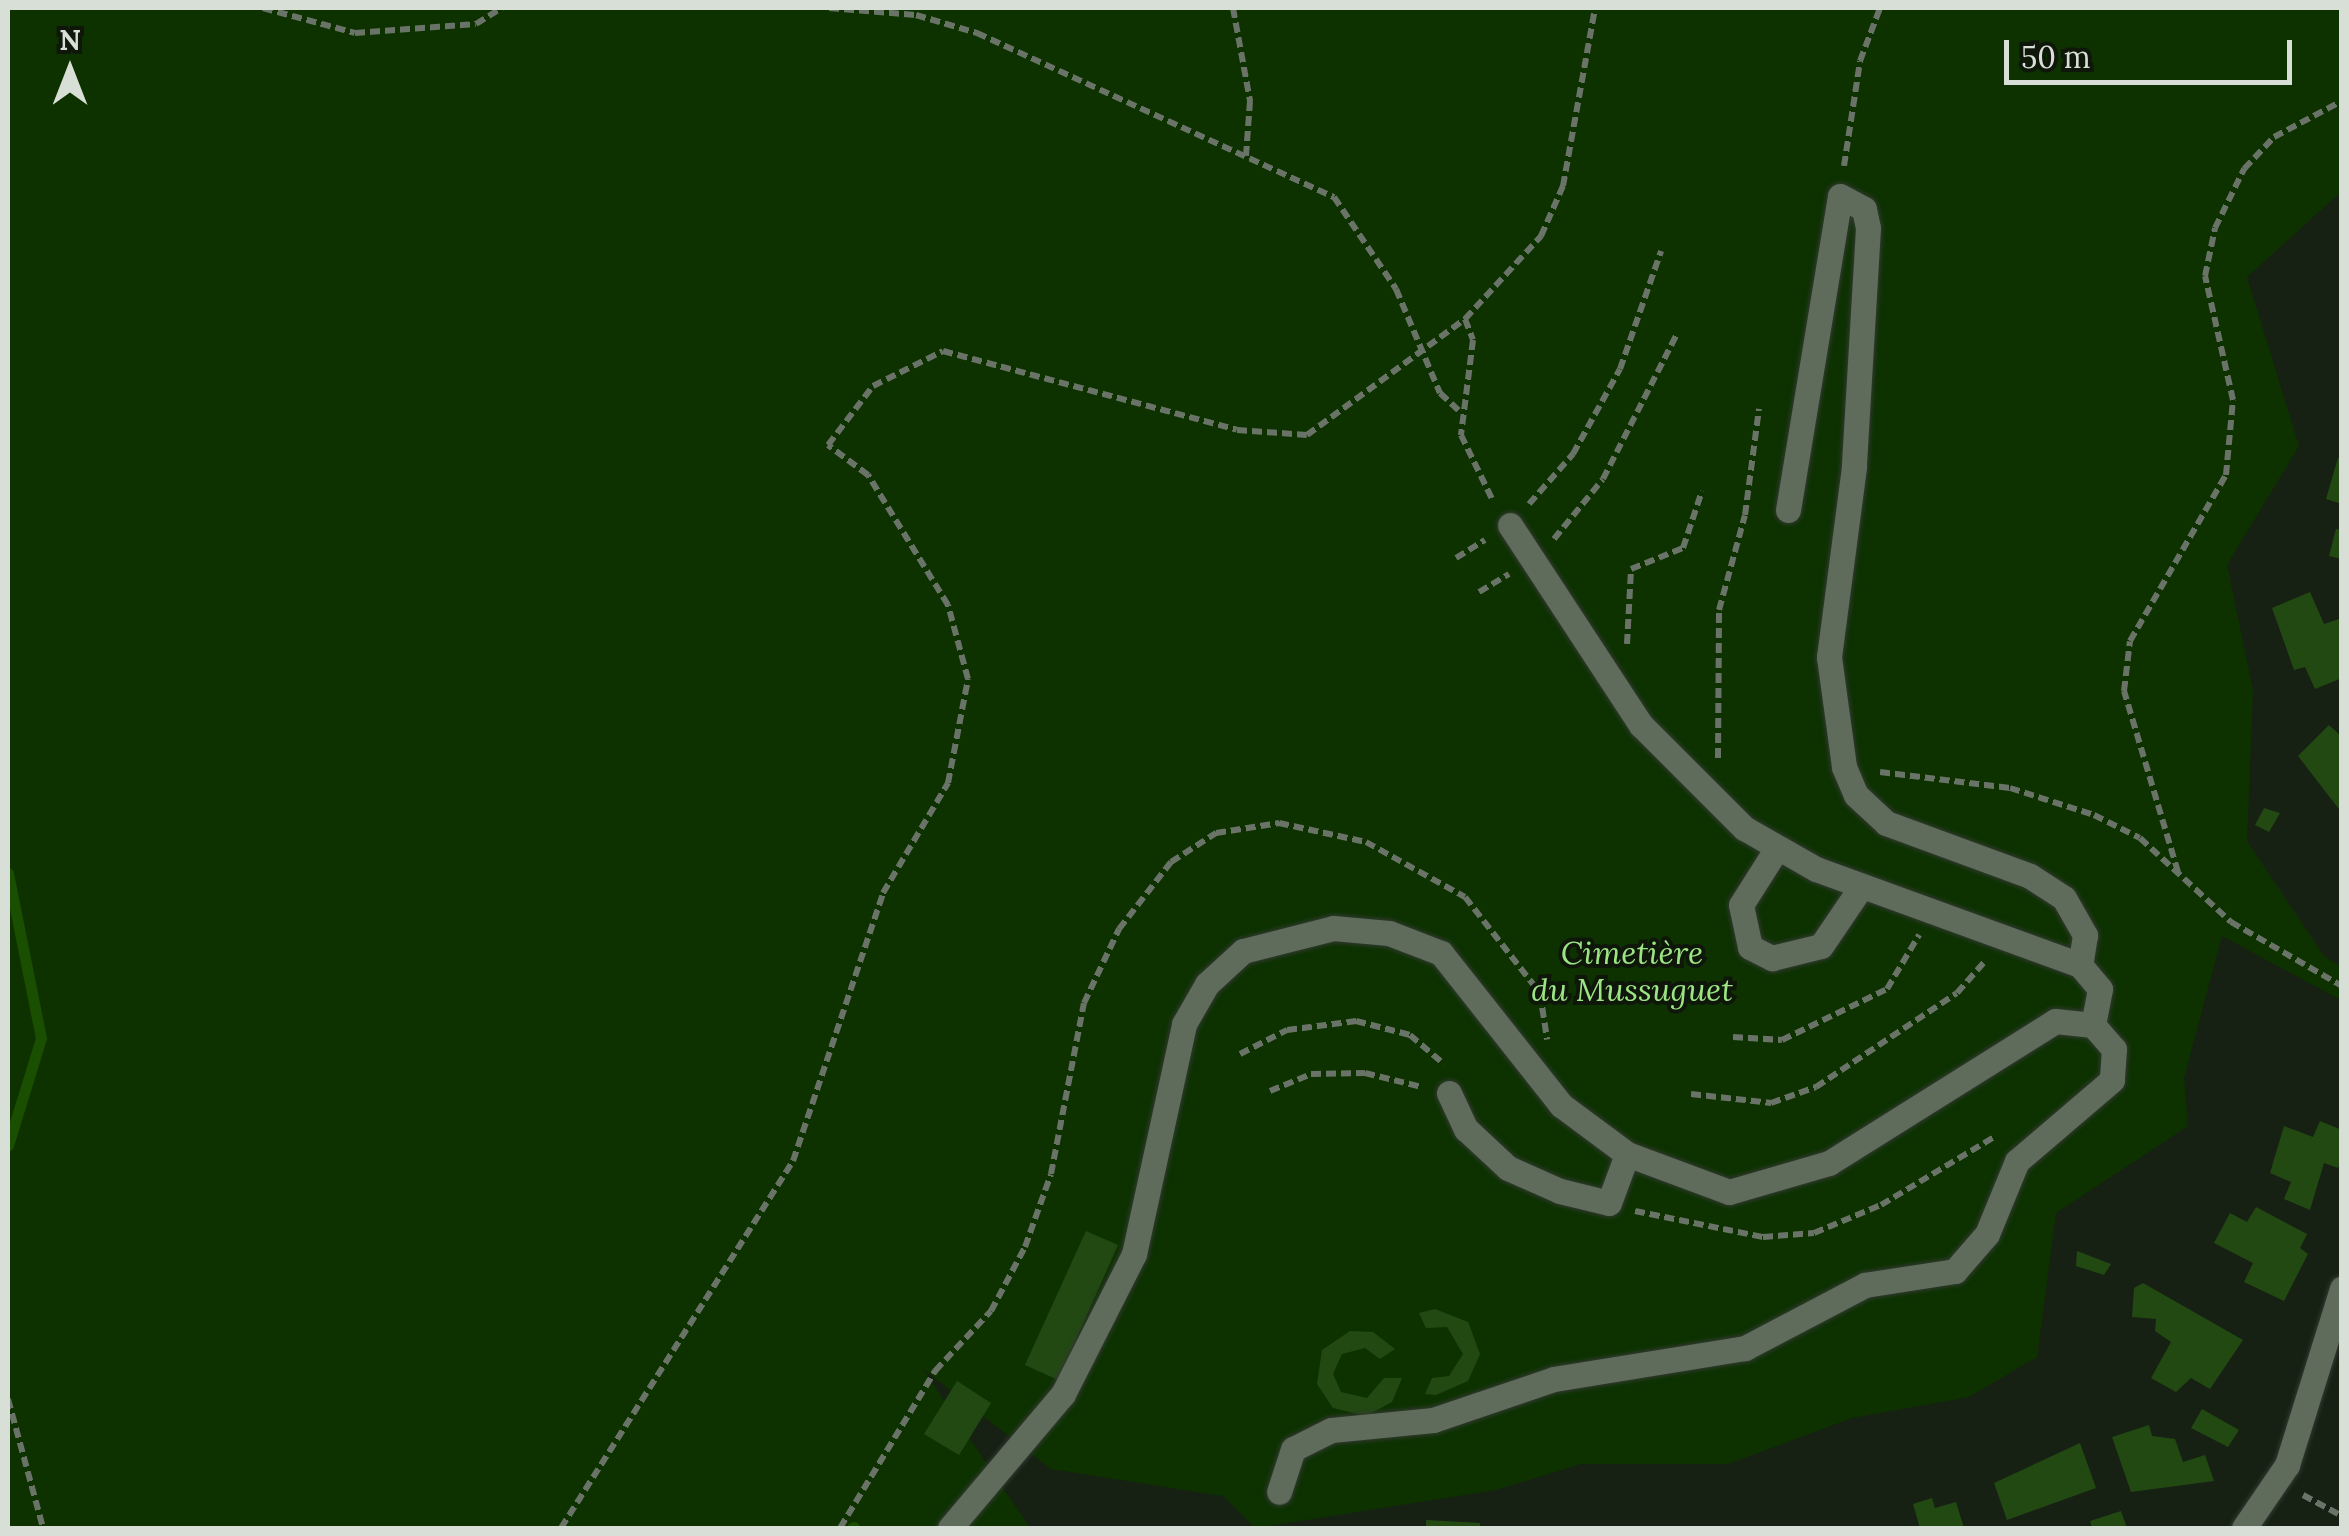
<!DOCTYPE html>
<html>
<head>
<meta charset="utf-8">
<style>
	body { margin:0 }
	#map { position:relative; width:2349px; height:1536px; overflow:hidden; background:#162113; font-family:Lora,serif }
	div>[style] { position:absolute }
	.green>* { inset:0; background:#0d3200 }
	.stream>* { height:11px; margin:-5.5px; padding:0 5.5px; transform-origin:5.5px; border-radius:5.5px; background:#1a4e00 }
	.building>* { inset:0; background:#234913 }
	.path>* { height:6px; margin-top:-3px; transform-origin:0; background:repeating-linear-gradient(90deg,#6a7367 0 10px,transparent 0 15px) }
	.roads { filter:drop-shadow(0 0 2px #323931) drop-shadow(0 0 2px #323931) }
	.minor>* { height:25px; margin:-12.5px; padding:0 12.5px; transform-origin:12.5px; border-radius:12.5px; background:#5f6b5b }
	span { translate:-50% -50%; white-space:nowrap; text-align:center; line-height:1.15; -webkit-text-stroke:8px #0e170a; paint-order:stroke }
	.park-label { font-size:32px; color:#9ce484; font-style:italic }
	.frame { position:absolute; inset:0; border:10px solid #d8dfd6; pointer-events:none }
	.north { position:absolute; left:20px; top:20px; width:100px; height:100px; -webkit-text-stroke:8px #0e170a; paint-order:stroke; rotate:0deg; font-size:28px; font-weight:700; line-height:40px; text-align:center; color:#d8dfd6 }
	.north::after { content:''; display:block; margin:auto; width:35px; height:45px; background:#d8dfd6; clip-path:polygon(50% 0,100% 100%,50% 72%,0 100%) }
	.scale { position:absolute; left:2004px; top:40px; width:288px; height:45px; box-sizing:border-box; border:5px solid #d8dfd6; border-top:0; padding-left:12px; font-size:30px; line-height:35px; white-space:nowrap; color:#d8dfd6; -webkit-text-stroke:8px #0e170a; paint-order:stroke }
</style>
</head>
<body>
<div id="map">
	<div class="green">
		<i style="clip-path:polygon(8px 8px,2341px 8px,2341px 192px,2247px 277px,2299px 446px,2227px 565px,2253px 690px,2247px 841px,2324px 956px,2341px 967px,2341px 1000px,2222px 936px,2184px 1078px,2188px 1126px,2056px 1213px,2037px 1357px,1969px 1397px,1852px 1418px,1728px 1464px,1581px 1464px,1496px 1490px,1255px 1528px,1223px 1496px,1051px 1469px,923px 1369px,1030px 1528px,8px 1528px)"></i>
	</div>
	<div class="stream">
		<i style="left:8px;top:873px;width:168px;rotate:78.7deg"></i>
		<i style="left:41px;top:1038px;width:112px;rotate:107.1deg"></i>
		<i style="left:852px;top:1528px;width:2px;rotate:-27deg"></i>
	</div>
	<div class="building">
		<i style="clip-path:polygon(2338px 458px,2342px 458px,2342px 504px,2326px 499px)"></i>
		<i style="clip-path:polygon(2336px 529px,2342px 530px,2342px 559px,2329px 556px)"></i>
		<i style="clip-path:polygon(2310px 592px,2324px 624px,2342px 618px,2342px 678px,2315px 689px,2305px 667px,2294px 670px,2272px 608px)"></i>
		<i style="clip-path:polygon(2329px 725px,2342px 737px,2342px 813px,2298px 756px)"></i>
		<i style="clip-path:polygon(2264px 808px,2280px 813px,2269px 832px,2255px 825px)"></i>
		<i style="clip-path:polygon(2320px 1121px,2342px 1130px,2342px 1159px,2338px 1168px,2324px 1163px,2310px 1210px,2284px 1199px,2291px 1182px,2270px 1173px,2284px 1126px,2313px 1137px)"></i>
		<i style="clip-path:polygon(2256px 1207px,2307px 1234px,2300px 1248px,2308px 1254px,2284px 1301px,2244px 1282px,2253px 1263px,2214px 1243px,2230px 1213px,2247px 1222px)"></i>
		<i style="clip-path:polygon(1086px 1231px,1118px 1245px,1058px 1380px,1025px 1365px)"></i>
		<i style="clip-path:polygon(2077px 1251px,2111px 1264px,2104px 1275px,2076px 1266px)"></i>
		<i style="clip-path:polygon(2143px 1283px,2243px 1340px,2210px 1389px,2191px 1378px,2176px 1392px,2151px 1378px,2171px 1342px,2155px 1331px,2156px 1319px,2132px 1317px,2134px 1288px)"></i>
		<i style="clip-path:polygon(1435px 1309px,1468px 1322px,1480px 1354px,1468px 1381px,1436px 1395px,1425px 1394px,1432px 1378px,1449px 1376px,1463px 1354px,1447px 1327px,1426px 1328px,1419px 1313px)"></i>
		<i style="clip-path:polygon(1350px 1331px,1373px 1332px,1395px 1349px,1380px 1359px,1365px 1348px,1342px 1354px,1333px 1374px,1341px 1392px,1367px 1398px,1384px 1378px,1402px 1378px,1392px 1402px,1366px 1416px,1333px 1408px,1317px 1384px,1322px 1350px)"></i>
		<i style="clip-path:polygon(957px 1381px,991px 1403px,959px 1455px,924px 1434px)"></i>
		<i style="clip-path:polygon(2202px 1409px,2239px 1430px,2228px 1447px,2191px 1428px)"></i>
		<i style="clip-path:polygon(2149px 1425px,2152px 1436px,2175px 1439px,2183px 1462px,2205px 1455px,2214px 1481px,2131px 1492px,2112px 1437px)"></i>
		<i style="clip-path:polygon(2080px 1443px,2096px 1488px,2007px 1520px,1994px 1483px)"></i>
		<i style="clip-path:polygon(1932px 1498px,1935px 1508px,1956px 1502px,1964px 1528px,1920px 1528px,1913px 1504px)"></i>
		<i style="clip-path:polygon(2121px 1511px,2127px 1528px,2092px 1528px,2090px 1521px)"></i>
		<i style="clip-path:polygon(1426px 1520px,1480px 1523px,1480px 1528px,1426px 1528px)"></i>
	</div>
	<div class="path">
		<i style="left:263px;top:8px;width:95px;rotate:15.2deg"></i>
		<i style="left:355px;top:33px;width:121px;rotate:-4.3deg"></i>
		<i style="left:476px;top:24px;width:31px;rotate:-32deg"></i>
		<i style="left:829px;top:8px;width:87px;rotate:4.6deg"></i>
		<i style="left:916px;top:15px;width:64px;rotate:16.4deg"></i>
		<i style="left:977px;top:33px;width:393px;rotate:24.7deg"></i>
		<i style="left:1334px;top:197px;width:111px;rotate:56deg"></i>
		<i style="left:1396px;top:289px;width:113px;rotate:67.1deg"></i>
		<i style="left:1440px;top:393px;width:26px;rotate:43deg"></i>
		<i style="left:1233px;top:8px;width:95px;rotate:79.6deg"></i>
		<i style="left:1250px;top:101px;width:55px;rotate:94.2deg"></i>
		<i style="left:1844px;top:166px;width:106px;rotate:-81.3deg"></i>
		<i style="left:1860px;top:61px;width:57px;rotate:-69.3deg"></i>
		<i style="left:1465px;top:319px;width:22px;rotate:69deg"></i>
		<i style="left:1473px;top:340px;width:96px;rotate:97.2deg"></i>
		<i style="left:1461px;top:435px;width:73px;rotate:64.1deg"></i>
		<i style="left:1529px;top:504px;width:67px;rotate:-48.7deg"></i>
		<i style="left:1573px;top:454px;width:97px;rotate:-61.1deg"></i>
		<i style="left:1620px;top:369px;width:125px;rotate:-70.8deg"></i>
		<i style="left:1554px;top:539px;width:77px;rotate:-50.8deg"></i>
		<i style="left:1603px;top:479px;width:161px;rotate:-63deg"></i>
		<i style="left:1456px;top:558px;width:34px;rotate:-32deg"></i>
		<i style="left:1479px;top:592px;width:35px;rotate:-31deg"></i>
		<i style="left:1627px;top:644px;width:75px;rotate:-86.9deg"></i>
		<i style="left:1631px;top:569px;width:56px;rotate:-22deg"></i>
		<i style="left:1683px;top:548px;width:60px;rotate:-71.6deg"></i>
		<i style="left:1718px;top:758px;width:148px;rotate:-89.6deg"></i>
		<i style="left:1719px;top:610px;width:98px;rotate:-74.7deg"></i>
		<i style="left:1745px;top:515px;width:107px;rotate:-82.5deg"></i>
		<i style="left:1880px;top:772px;width:131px;rotate:7deg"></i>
		<i style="left:2010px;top:788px;width:88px;rotate:17.8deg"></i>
		<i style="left:2094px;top:815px;width:51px;rotate:26.6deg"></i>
		<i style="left:2140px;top:838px;width:124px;rotate:42.7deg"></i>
		<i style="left:2231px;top:922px;width:128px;rotate:30deg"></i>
		<i style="left:2178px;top:872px;width:189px;rotate:-106.6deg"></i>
		<i style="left:2124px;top:691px;width:50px;rotate:-83.2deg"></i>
		<i style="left:2130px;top:641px;width:192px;rotate:-60deg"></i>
		<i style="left:2226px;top:475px;width:75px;rotate:-84.7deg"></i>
		<i style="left:2233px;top:400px;width:127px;rotate:-102.7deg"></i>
		<i style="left:2205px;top:276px;width:49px;rotate:-78.2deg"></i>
		<i style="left:2215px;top:228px;width:66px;rotate:-63.8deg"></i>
		<i style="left:2244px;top:169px;width:44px;rotate:-46.8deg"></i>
		<i style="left:2274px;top:137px;width:77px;rotate:-27.9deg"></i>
		<i style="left:1733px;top:1037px;width:49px;rotate:3.5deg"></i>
		<i style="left:1782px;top:1040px;width:117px;rotate:-25.9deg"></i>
		<i style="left:1887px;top:989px;width:63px;rotate:-59.3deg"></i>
		<i style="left:1240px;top:1054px;width:53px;rotate:-27.1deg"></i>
		<i style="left:1287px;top:1030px;width:70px;rotate:-7.4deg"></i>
		<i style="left:1356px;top:1021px;width:56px;rotate:14.5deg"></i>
		<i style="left:1410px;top:1035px;width:45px;rotate:40.5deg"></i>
		<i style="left:1270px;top:1091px;width:44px;rotate:-22.5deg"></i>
		<i style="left:1311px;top:1074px;width:54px;rotate:-1.1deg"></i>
		<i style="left:1365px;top:1073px;width:59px;rotate:13.8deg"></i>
		<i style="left:1691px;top:1094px;width:81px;rotate:6.4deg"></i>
		<i style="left:1771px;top:1103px;width:48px;rotate:-19.6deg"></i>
		<i style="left:1816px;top:1087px;width:169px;rotate:-33.7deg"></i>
		<i style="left:1957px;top:993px;width:44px;rotate:-48.7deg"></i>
		<i style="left:1635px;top:1211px;width:131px;rotate:11.5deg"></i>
		<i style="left:1763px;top:1237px;width:51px;rotate:-4.5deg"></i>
		<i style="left:1814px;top:1233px;width:73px;rotate:-22.7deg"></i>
		<i style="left:1881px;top:1205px;width:132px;rotate:-31deg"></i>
		<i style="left:8px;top:1399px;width:134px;rotate:74.8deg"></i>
		<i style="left:2303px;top:1495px;width:44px;rotate:28.3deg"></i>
		<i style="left:561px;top:1528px;width:434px;rotate:-57.7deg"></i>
		<i style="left:793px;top:1161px;width:283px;rotate:-71.4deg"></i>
		<i style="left:883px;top:893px;width:128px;rotate:-59.4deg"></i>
		<i style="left:948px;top:783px;width:106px;rotate:-79.1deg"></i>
		<i style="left:968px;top:679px;width:77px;rotate:-105.1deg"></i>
		<i style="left:948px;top:605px;width:153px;rotate:-121.6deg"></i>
		<i style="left:868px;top:475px;width:50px;rotate:-143.1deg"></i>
		<i style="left:828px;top:445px;width:74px;rotate:-52.7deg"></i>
		<i style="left:873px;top:386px;width:78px;rotate:-26.6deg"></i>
		<i style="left:943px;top:351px;width:304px;rotate:15deg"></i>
		<i style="left:1237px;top:430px;width:70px;rotate:4.1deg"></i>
		<i style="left:1307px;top:435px;width:196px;rotate:-36.3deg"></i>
		<i style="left:1465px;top:319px;width:113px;rotate:-47.5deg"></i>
		<i style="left:1541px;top:236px;width:55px;rotate:-66.3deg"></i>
		<i style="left:1563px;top:186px;width:181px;rotate:-79.8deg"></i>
		<i style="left:840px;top:1528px;width:184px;rotate:-58.8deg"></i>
		<i style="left:935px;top:1371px;width:82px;rotate:-47deg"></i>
		<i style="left:991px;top:1311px;width:72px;rotate:-62deg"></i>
		<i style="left:1025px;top:1247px;width:77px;rotate:-70.4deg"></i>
		<i style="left:1051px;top:1174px;width:174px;rotate:-79.1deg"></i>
		<i style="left:1084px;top:1003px;width:82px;rotate:-64.7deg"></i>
		<i style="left:1119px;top:929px;width:85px;rotate:-52.2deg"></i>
		<i style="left:1171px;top:862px;width:54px;rotate:-32.8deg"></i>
		<i style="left:1216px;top:833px;width:64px;rotate:-9deg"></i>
		<i style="left:1279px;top:823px;width:89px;rotate:12.3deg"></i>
		<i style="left:1366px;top:842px;width:113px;rotate:29.1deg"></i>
		<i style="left:1465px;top:897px;width:122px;rotate:52deg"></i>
		<i style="left:1540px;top:993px;width:47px;rotate:81.3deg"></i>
	</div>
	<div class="roads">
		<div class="minor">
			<i style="left:1788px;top:510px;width:318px;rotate:-80.6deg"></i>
			<i style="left:1840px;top:196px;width:27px;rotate:28deg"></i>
			<i style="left:1864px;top:209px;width:19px;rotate:78deg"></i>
			<i style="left:1868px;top:228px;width:239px;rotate:93.4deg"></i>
			<i style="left:1854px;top:467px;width:192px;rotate:97.5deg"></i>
			<i style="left:1829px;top:657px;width:111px;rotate:82.2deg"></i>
			<i style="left:1844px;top:767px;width:30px;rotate:67deg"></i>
			<i style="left:1856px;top:795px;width:41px;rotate:43deg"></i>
			<i style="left:1886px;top:823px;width:153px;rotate:20.2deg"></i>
			<i style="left:2030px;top:876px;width:40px;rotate:32.9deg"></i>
			<i style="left:2064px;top:898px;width:43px;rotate:60.4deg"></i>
			<i style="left:2085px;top:935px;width:30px;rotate:99deg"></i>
			<i style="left:1510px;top:525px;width:239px;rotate:56.8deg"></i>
			<i style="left:1641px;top:725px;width:146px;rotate:45deg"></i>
			<i style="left:1744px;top:828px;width:83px;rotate:29.7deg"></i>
			<i style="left:1816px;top:869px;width:281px;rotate:20deg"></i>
			<i style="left:2080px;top:965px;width:31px;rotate:50deg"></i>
			<i style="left:2100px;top:989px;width:37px;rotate:101deg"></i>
			<i style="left:1777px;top:848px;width:67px;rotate:122.3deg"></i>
			<i style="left:1741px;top:905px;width:43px;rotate:77.9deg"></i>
			<i style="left:1750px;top:947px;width:25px;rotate:27deg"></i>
			<i style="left:1772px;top:958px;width:50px;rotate:-13.8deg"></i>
			<i style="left:1821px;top:946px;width:71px;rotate:-55.9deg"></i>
			<i style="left:1449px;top:1093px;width:40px;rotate:65deg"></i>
			<i style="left:1466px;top:1129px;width:57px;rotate:42.9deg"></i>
			<i style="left:1508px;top:1168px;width:57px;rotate:23.9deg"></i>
			<i style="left:1560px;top:1191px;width:50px;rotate:13.8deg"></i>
			<i style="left:1609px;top:1203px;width:52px;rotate:-69.8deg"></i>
			<i style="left:950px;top:1528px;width:175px;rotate:-49.9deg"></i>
			<i style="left:1063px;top:1394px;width:157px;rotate:-63.1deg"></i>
			<i style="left:1134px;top:1254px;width:235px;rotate:-77.7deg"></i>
			<i style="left:1184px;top:1024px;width:46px;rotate:-60.1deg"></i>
			<i style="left:1207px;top:984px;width:49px;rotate:-42.5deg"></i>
			<i style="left:1243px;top:951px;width:93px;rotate:-14.3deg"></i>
			<i style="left:1333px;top:928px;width:56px;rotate:5.1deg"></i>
			<i style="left:1389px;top:933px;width:56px;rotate:21deg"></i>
			<i style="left:1441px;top:953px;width:194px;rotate:51.7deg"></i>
			<i style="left:1561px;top:1105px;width:82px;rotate:36.6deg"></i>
			<i style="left:1627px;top:1154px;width:109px;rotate:20.4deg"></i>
			<i style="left:1729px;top:1192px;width:104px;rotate:-16.2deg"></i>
			<i style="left:1829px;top:1163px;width:267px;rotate:-32.1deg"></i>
			<i style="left:2055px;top:1021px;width:38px;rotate:6deg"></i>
			<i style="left:2093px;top:1025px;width:32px;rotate:49deg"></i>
			<i style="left:2114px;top:1049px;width:31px;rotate:94deg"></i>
			<i style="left:2112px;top:1080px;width:125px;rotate:139.5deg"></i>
			<i style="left:2017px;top:1161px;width:79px;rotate:112.3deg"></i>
			<i style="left:1987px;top:1234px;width:49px;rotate:130.9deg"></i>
			<i style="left:1955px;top:1271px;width:91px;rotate:171.2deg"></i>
			<i style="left:1865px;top:1285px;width:136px;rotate:152.3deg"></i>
			<i style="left:1745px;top:1348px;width:193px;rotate:170.8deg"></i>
			<i style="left:1554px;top:1379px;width:128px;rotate:161.3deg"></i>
			<i style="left:1433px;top:1420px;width:102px;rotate:174.4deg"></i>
			<i style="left:1331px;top:1430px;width:42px;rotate:153.4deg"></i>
			<i style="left:1293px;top:1449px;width:45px;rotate:108deg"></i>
			<i style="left:2244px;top:1528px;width:76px;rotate:-55.7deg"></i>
			<i style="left:2287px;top:1465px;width:185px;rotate:-72.7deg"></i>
		</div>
	</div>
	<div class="park-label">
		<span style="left:1632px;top:972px">Cimetière<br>du Mussuguet</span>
	</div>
	<div class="frame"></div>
	<div class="north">N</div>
	<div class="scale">50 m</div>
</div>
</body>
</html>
